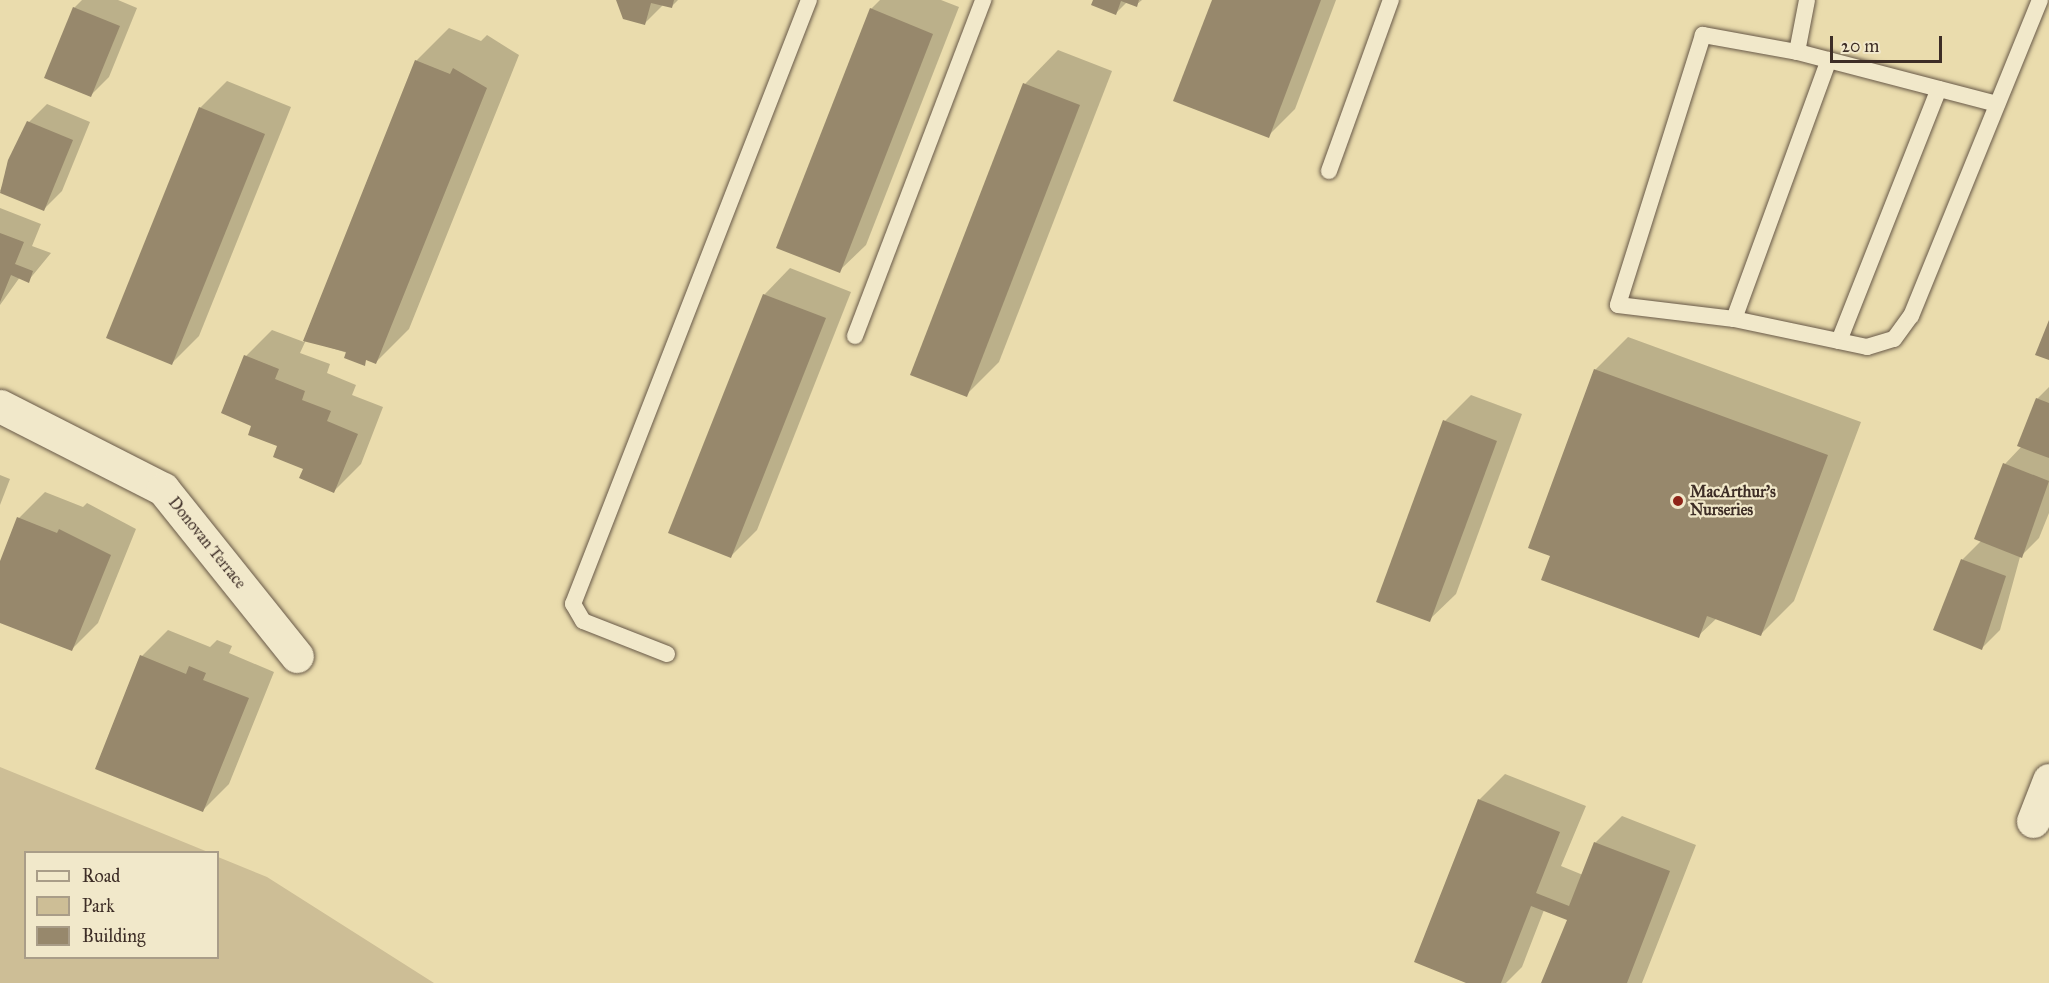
<!DOCTYPE html>
<html>
<head>
<meta charset="utf-8">
<style>
	body { margin:0 }
	#map { position:relative; width:2049px; height:983px; overflow:hidden; background:#eadcad; font-family:"IM FELL Great Primer",serif }
	div>[style] { position:absolute }
	.green>* { inset:0; background:#cdbe96 }
	.shadow>* { inset:0; background:#0003 }
	.building>* { inset:0; background:#97886c }
	.roads { filter:drop-shadow(0 0 2px #685948) drop-shadow(0 0 2px #685948) }
	.lane>* { height:16px; margin:-8px; padding:0 8px; transform-origin:8px; border-radius:8px; background:#f1e8ca }
	.street>* { height:33px; margin:-16.5px; padding:0 16.5px; transform-origin:16.5px; border-radius:16.5px; background:#f1e8ca }
	.dots>* { width:16px; height:16px; translate:-50% -50%; box-sizing:border-box; border:3px solid #f1e8ca; border-radius:50% }
	span { translate:-50% -50%; white-space:nowrap; text-align:center; line-height:1.15; -webkit-text-stroke:4.5px #f1e8ca; paint-order:stroke }
	.poi-label { font-size:16px; color:#3d2d26; font-weight:700 }
	.left { translate:0 -50%; text-align:left }
	.street-label { font-size:16px; color:#3d2d26 }
	.legend { position:absolute; left:24px; top:851px; width:195px; height:108px; box-sizing:border-box; background:#f1e8ca; border:2px solid #a99d88; margin:0; padding:8px 10px; list-style:none; font-size:18px; color:#3d2d26 }
	.legend li { display:flex; align-items:center; gap:12px; height:30px }
	.legend b { width:30px; border:2px solid #a99d88 }
	.scale { position:absolute; left:1830px; top:36px; width:112px; height:27px; box-sizing:border-box; border:3px solid #3d2d26; border-top:0; padding-left:8px; font-size:18px; line-height:21px; white-space:nowrap; color:#3d2d26; -webkit-text-stroke:4px #f1e8ca; paint-order:stroke }
</style>
</head>
<body>
<div id="map">
	<div class="green">
		<i style="clip-path:polygon(0 767px,208px 852px,26px 852px,26px 958px,218px 958px,218px 857px,267px 877px,434px 983px,0 983px)"></i>
	</div>
	<div class="shadow">
		<i style="clip-path:polygon(82px 0,118px 0,137px 8px,109px 77px,91px 95px,74px 8px)"></i>
		<i style="clip-path:polygon(617px 0,678px 0,671px 7px,663px 5px,645px 23px,624px 18px)"></i>
		<i style="clip-path:polygon(880px 0,941px 0,959px 7px,866px 245px,839px 271px,871px 9px)"></i>
		<i style="clip-path:polygon(1095px 0,1142px 0,1136px 5px,1127px 2px,1115px 14px)"></i>
		<i style="clip-path:polygon(1214px 0,1336px 0,1295px 109px,1268px 136px)"></i>
		<i style="clip-path:polygon(449px 28px,481px 41px,487px 35px,519px 55px,409px 329px,376px 362px,306px 340px,300px 353px,330px 364px,327px 373px,356px 385px,352px 395px,383px 407px,361px 464px,334px 491px,279px 445px,246px 356px,272px 330px,304px 342px,416px 61px)"></i>
		<i style="clip-path:polygon(1058px 50px,1112px 71px,999px 362px,966px 395px,1025px 84px)"></i>
		<i style="clip-path:polygon(227px 81px,291px 107px,199px 336px,172px 363px,200px 108px)"></i>
		<i style="clip-path:polygon(47px 104px,90px 122px,62px 191px,44px 209px,0 191px,29px 122px)"></i>
		<i style="clip-path:polygon(0 208px,41px 224px,32px 246px,51px 253px,28px 281px,20px 277px,0 305px)"></i>
		<i style="clip-path:polygon(790px 268px,851px 292px,757px 530px,731px 556px,764px 295px)"></i>
		<i style="clip-path:polygon(1628px 337px,1861px 422px,1794px 601px,1761px 634px,1717px 618px,1698px 636px,1552px 555px,1595px 370px)"></i>
		<i style="clip-path:polygon(2049px 387px,2049px 513px,2039px 538px,2020px 557px,2000px 630px,1982px 648px,1935px 630px,1963px 559px,1982px 540px,2005px 464px,2022px 446px,2037px 399px)"></i>
		<i style="clip-path:polygon(1471px 395px,1522px 414px,1456px 594px,1429px 620px,1445px 421px)"></i>
		<i style="clip-path:polygon(0 475px,10px 479px,0 505px)"></i>
		<i style="clip-path:polygon(45px 492px,83px 507px,87px 503px,136px 529px,98px 623px,72px 649px,0 621px,0 565px,19px 518px)"></i>
		<i style="clip-path:polygon(168px 630px,210px 647px,217px 640px,232px 646px,229px 653px,274px 672px,229px 784px,203px 810px,142px 656px)"></i>
		<i style="clip-path:polygon(1505px 774px,1586px 806px,1561px 866px,1583px 875px,1595px 843px,1622px 816px,1696px 845px,1642px 983px,1543px 983px,1569px 919px,1544px 910px,1522px 967px,1506px 983px,1470px 983px,1479px 800px)"></i>
	</div>
	<div class="building">
		<i style="clip-path:polygon(616px 0,674px 0,672px 8px,651px 3px,645px 25px,623px 19px)"></i>
		<i style="clip-path:polygon(1093px 0,1139px 0,1137px 7px,1121px 1px,1116px 15px,1091px 5px)"></i>
		<i style="clip-path:polygon(1212px 0,1321px 0,1269px 138px,1173px 101px)"></i>
		<i style="clip-path:polygon(73px 7px,120px 26px,91px 97px,44px 78px)"></i>
		<i style="clip-path:polygon(870px 8px,933px 34px,840px 273px,776px 248px)"></i>
		<i style="clip-path:polygon(415px 60px,450px 74px,453px 68px,487px 88px,376px 364px,366px 360px,365px 366px,344px 358px,346px 352px,303px 341px)"></i>
		<i style="clip-path:polygon(1023px 83px,1080px 105px,967px 397px,910px 375px)"></i>
		<i style="clip-path:polygon(199px 107px,265px 134px,172px 365px,106px 338px)"></i>
		<i style="clip-path:polygon(27px 121px,73px 140px,44px 211px,0 193px,8px 160px)"></i>
		<i style="clip-path:polygon(0 233px,24px 242px,15px 264px,33px 271px,29px 283px,11px 275px,0 302px)"></i>
		<i style="clip-path:polygon(763px 294px,826px 318px,731px 558px,668px 533px)"></i>
		<i style="clip-path:polygon(2049px 320px,2049px 360px,2035px 355px)"></i>
		<i style="clip-path:polygon(244px 355px,279px 369px,275px 379px,305px 391px,302px 400px,331px 411px,327px 421px,358px 434px,334px 493px,299px 478px,303px 469px,273px 457px,277px 446px,248px 435px,251px 426px,221px 413px)"></i>
		<i style="clip-path:polygon(1594px 369px,1828px 455px,1761px 636px,1707px 616px,1699px 638px,1541px 580px,1550px 556px,1528px 548px)"></i>
		<i style="clip-path:polygon(2036px 398px,2049px 403px,2049px 458px,2017px 446px)"></i>
		<i style="clip-path:polygon(1443px 420px,1497px 441px,1430px 622px,1376px 602px)"></i>
		<i style="clip-path:polygon(2003px 463px,2049px 481px,2022px 558px,1974px 539px)"></i>
		<i style="clip-path:polygon(17px 517px,57px 533px,59px 529px,111px 555px,72px 651px,0 623px,0 561px)"></i>
		<i style="clip-path:polygon(1961px 559px,2006px 576px,1982px 650px,1933px 630px)"></i>
		<i style="clip-path:polygon(140px 655px,186px 674px,189px 666px,206px 673px,203px 680px,249px 698px,203px 812px,95px 769px)"></i>
		<i style="clip-path:polygon(1478px 799px,1560px 832px,1536px 893px,1569px 906px,1594px 842px,1670px 871px,1627px 983px,1541px 983px,1567px 920px,1531px 906px,1501px 983px,1466px 983px,1414px 962px)"></i>
	</div>
	<div class="roads">
		<div class="lane">
			<i style="left:1797px;top:52px;width:53px;rotate:-79.1deg"></i>
			<i style="left:1997px;top:104px;width:207px;rotate:-165.4deg"></i>
			<i style="left:1797px;top:52px;width:96px;rotate:-169.7deg"></i>
			<i style="left:1703px;top:35px;width:283px;rotate:107.5deg"></i>
			<i style="left:1618px;top:305px;width:117px;rotate:6.9deg"></i>
			<i style="left:1734px;top:319px;width:136px;rotate:11.9deg"></i>
			<i style="left:1867px;top:347px;width:28px;rotate:-17deg"></i>
			<i style="left:1894px;top:339px;width:29px;rotate:-54deg"></i>
			<i style="left:1911px;top:316px;width:341px;rotate:-67.8deg"></i>
			<i style="left:1329px;top:171px;width:182px;rotate:-70.1deg"></i>
			<i style="left:1734px;top:319px;width:276px;rotate:-69.9deg"></i>
			<i style="left:855px;top:336px;width:360px;rotate:-69.1deg"></i>
			<i style="left:1839px;top:341px;width:271px;rotate:-68.4deg"></i>
			<i style="left:667px;top:654px;width:90px;rotate:-158.6deg"></i>
			<i style="left:583px;top:621px;width:20px;rotate:-120deg"></i>
			<i style="left:573px;top:604px;width:648px;rotate:-68.66deg"></i>
		</div>
		<div class="street">
			<i style="left:0;top:406px;width:183px;rotate:27deg"></i>
			<i style="left:163px;top:489px;width:214px;rotate:51.3deg"></i>
			<i style="left:2033px;top:821px;width:44px;rotate:-68.7deg"></i>
		</div>
	</div>
	<div class="dots">
		<i style="left:1678px;top:501px;background:#8f2418"></i>
	</div>
	<div class="poi-label">
		<span class="left" style="left:1690px;top:501px">MacArthur's<br>Nurseries</span>
	</div>
	<div class="street-label">
		<span style="left:207px;top:543px;rotate:51deg">Donovan Terrace</span>
	</div>
	<ul class="legend">
	<li><b style="height:8px;background:#f1e8ca"></b>Road</li>
	<li><b style="height:16px;background:#cdbe96"></b>Park</li>
	<li><b style="height:16px;background:#97886c"></b>Building</li>
	</ul>
	<div class="scale">20 m</div>
</div>
</body>
</html>
